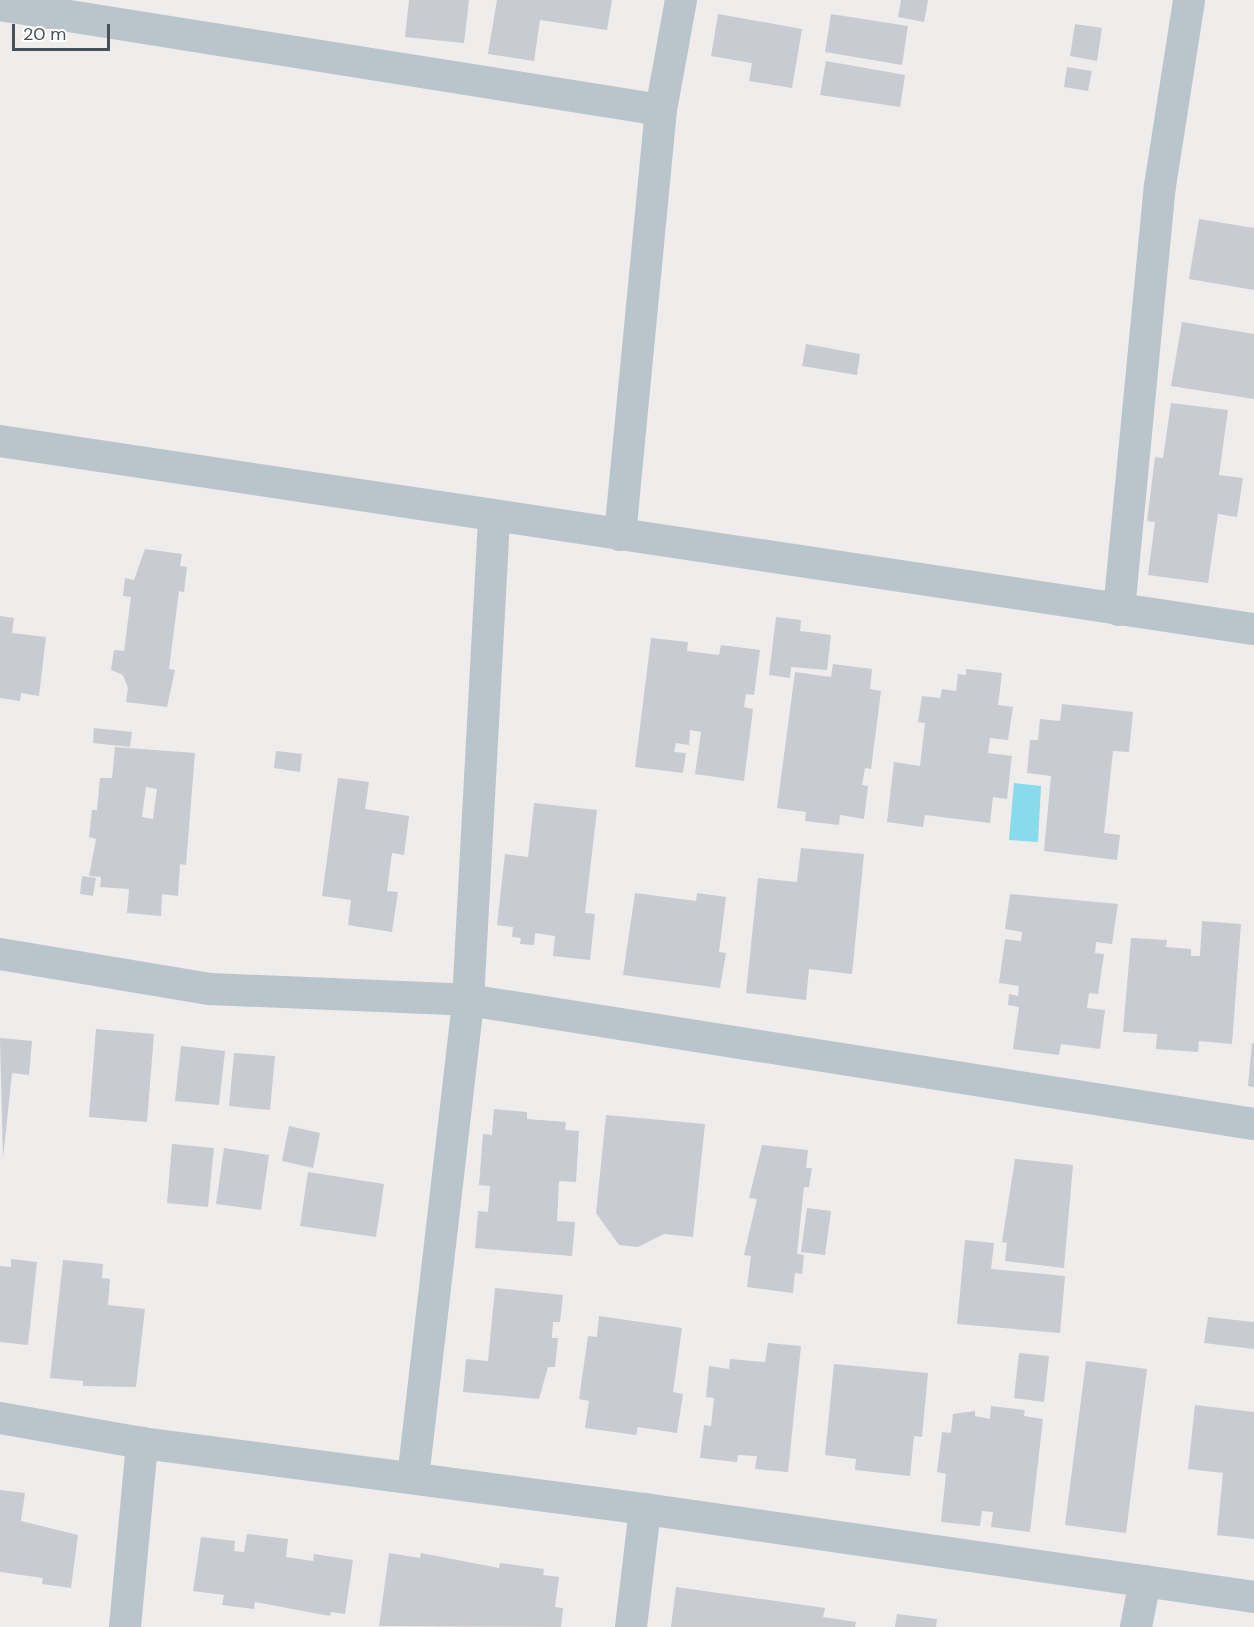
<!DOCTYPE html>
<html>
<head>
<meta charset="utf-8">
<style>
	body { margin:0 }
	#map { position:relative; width:1254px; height:1627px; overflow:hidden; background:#efecec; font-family:"DM Sans",sans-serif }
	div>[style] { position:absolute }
	.water>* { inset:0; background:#87dbea }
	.building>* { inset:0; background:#c8cbd1 }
	.minor>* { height:32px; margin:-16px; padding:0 16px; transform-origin:16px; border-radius:16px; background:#bac4cb }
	span { translate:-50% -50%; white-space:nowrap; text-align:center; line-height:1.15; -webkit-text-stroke:4.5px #fff; paint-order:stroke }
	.scale { position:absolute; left:12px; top:24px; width:98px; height:27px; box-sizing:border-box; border:3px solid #455059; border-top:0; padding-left:8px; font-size:18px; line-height:21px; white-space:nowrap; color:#455059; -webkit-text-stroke:4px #fff; paint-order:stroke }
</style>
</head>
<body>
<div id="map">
	<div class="water">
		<i style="clip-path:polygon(1014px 783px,1041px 786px,1038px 842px,1009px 840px)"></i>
	</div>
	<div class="building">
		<i style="clip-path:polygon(409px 0,469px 0,464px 43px,405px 37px)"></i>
		<i style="clip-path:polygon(497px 0,612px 0,607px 30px,540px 20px,534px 61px,488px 54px)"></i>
		<i style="clip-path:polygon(901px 0,928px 0,924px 22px,898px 17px)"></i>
		<i style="clip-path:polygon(718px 14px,802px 29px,792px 88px,749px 81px,752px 63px,711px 56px)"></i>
		<i style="clip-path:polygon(831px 14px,908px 26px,902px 65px,825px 52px)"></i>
		<i style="clip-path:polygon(1075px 24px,1102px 28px,1097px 61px,1070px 56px)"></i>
		<i style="clip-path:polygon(826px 61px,905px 75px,900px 107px,820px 95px)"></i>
		<i style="clip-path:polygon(1067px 67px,1092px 71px,1088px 91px,1064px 87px)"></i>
		<i style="clip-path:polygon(1199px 219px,1254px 228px,1254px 290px,1189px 279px)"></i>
		<i style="clip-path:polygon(1182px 322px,1254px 334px,1254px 399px,1171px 386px)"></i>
		<i style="clip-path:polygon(806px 344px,860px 354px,857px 375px,802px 366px)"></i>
		<i style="clip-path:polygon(1171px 403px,1228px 410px,1219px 475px,1243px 478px,1237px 517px,1218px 514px,1208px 583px,1148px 575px,1155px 522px,1147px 521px,1155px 457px,1163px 458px)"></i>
		<i style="clip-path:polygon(145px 549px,182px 554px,180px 566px,187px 567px,184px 592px,179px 591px,169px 669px,175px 670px,167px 707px,126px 702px,128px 688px,123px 675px,111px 670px,114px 650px,124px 651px,131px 597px,123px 596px,125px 578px,134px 580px)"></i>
		<i style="clip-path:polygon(0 616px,14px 618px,12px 633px,46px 637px,39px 696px,21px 693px,20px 701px,0 698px)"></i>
		<i style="clip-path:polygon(776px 617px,801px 620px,800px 631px,831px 635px,827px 670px,791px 667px,790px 678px,769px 675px)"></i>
		<i style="clip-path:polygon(651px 638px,688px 642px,687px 651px,719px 655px,721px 645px,760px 650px,754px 695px,746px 694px,744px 707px,753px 709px,744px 781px,695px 774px,701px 732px,690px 730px,689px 745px,676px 743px,674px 752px,686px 753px,683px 773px,635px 767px)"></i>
		<i style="clip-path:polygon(833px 664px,872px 669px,870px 689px,881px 691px,871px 769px,865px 768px,862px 785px,868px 786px,864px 819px,840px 815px,839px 825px,805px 821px,806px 812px,777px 808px,795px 672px,831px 677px)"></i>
		<i style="clip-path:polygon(966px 669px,1002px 673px,998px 705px,1013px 707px,1008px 740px,990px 738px,988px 753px,1012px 756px,1007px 799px,993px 797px,990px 823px,925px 815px,923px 827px,887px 822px,894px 762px,920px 766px,925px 723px,918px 722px,922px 696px,940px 698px,942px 689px,956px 691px,958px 674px,966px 675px)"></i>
		<i style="clip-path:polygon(1062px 704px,1133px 712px,1129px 752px,1113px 751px,1104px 833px,1120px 835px,1117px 860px,1044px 851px,1051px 776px,1027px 773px,1030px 740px,1038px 740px,1040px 719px,1060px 721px)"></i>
		<i style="clip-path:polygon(94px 728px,132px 732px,130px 747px,93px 743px)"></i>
		<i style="clip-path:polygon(evenodd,115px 747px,195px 753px,186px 865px,180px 864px,178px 896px,162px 894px,161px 916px,127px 913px,129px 889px,100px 887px,101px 877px,89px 876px,96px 839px,89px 837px,92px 810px,97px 810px,100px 778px,112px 778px,115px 747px,146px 787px,157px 789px,153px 819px,142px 817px,146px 787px)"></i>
		<i style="clip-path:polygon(276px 751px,302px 754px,300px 772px,274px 768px)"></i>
		<i style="clip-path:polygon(338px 778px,369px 782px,365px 809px,409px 816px,404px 855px,392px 853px,387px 891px,398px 892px,392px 932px,348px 925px,351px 900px,322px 896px)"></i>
		<i style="clip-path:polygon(534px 803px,597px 810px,585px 913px,595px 914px,590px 960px,553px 956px,555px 936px,535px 933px,534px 945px,520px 944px,521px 938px,512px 937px,513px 927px,497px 925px,505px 854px,528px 857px)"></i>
		<i style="clip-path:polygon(801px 848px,864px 854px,852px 974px,809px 969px,806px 1000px,746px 993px,758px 878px,797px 882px)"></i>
		<i style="clip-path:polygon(82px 876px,96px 878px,93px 896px,80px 894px)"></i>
		<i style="clip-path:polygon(635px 893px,696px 901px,697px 893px,726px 897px,719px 952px,726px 953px,720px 988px,623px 975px)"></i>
		<i style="clip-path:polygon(1010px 894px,1118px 904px,1112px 944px,1096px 942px,1095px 953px,1104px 954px,1098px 994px,1089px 993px,1087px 1008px,1105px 1010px,1100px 1049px,1061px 1044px,1059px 1055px,1013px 1049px,1019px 1007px,1008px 1005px,1009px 994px,1018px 996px,1019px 986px,999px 983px,1005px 939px,1021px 941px,1022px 932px,1005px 929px)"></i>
		<i style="clip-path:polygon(1202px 921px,1241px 924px,1232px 1044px,1199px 1041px,1198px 1052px,1156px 1049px,1157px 1034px,1123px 1032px,1131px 938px,1167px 940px,1166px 947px,1191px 949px,1191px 956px,1200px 956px)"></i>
		<i style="clip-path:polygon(96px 1029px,154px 1034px,147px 1122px,89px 1117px)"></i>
		<i style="clip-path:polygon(0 1038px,32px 1041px,29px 1075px,12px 1073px,3px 1159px)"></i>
		<i style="clip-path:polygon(1252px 1043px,1254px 1043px,1254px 1087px,1248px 1086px)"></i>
		<i style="clip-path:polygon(181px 1046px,225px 1051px,219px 1105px,175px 1101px)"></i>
		<i style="clip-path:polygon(234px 1053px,275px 1056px,270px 1110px,229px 1106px)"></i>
		<i style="clip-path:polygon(494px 1109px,527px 1112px,527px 1119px,566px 1122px,565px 1130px,579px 1131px,576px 1182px,559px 1181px,557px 1221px,575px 1222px,572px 1256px,475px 1248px,478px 1211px,488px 1212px,490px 1186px,479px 1185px,483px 1134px,492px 1135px)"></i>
		<i style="clip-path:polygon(606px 1115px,705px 1124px,693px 1237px,664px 1234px,638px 1247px,619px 1245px,596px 1213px)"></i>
		<i style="clip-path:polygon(289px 1126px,320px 1133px,313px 1168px,282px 1161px)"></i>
		<i style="clip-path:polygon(172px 1144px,214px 1148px,208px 1207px,167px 1203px)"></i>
		<i style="clip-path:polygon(762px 1145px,808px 1150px,806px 1168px,812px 1168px,809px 1187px,804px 1187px,797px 1254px,804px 1255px,802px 1274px,795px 1273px,793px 1293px,747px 1287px,751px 1256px,744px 1255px,757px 1199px,749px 1198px)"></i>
		<i style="clip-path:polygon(224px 1148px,269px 1155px,261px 1210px,216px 1204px)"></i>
		<i style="clip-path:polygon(1015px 1159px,1073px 1165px,1064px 1268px,1005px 1261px,1007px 1243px,1002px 1242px)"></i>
		<i style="clip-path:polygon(308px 1172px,384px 1184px,376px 1237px,300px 1226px)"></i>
		<i style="clip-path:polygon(807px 1208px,831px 1211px,825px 1255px,801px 1252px)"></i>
		<i style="clip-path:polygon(965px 1240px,994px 1243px,991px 1269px,1065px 1276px,1060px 1333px,957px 1324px)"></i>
		<i style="clip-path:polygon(11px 1259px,37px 1262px,28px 1345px,0 1342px,0 1266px,11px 1267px)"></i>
		<i style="clip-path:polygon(63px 1260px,103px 1264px,102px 1278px,110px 1279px,108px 1305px,145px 1309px,136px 1387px,83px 1386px,83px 1381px,50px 1378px)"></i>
		<i style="clip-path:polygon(495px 1288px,563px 1295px,560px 1322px,553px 1322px,552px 1338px,558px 1338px,555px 1367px,548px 1367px,539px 1399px,463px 1392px,466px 1359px,488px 1361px)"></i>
		<i style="clip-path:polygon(599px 1316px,682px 1328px,673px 1392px,683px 1394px,677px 1433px,638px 1427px,636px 1435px,585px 1428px,589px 1401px,579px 1399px,588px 1336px,597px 1337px)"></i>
		<i style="clip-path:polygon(1208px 1317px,1254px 1322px,1254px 1349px,1204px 1343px)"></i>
		<i style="clip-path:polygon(768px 1343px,801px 1346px,788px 1472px,755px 1469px,757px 1456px,738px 1455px,737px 1462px,700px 1458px,704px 1425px,711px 1426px,714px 1398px,706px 1397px,709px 1366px,729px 1369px,730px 1359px,765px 1362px)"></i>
		<i style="clip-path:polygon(1019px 1353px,1049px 1356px,1044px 1402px,1014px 1398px)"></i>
		<i style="clip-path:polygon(1086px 1361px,1147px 1369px,1126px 1533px,1065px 1525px)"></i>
		<i style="clip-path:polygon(834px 1364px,928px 1373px,922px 1437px,914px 1436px,910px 1476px,855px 1470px,856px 1459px,825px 1455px)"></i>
		<i style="clip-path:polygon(1195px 1405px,1254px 1412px,1254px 1539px,1217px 1535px,1223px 1473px,1188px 1469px)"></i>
		<i style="clip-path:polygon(991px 1406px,1025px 1410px,1024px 1416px,1043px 1419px,1030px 1532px,991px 1527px,993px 1512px,982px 1511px,980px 1526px,941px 1522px,946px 1474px,937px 1472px,942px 1432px,951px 1433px,953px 1414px,975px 1411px,975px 1416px,990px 1419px)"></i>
		<i style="clip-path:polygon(0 1490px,25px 1493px,21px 1521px,78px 1535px,71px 1588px,42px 1584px,43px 1578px,0 1572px)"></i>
		<i style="clip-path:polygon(247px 1534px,288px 1539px,286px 1557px,313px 1561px,314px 1554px,353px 1560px,345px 1614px,331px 1612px,330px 1616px,255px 1602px,254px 1609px,222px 1605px,224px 1595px,193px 1591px,201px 1537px,235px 1541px,234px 1551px,244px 1552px)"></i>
		<i style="clip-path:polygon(389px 1553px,420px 1558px,421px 1553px,499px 1568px,500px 1563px,544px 1569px,543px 1575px,559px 1577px,555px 1607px,563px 1608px,561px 1627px,379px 1626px)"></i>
		<i style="clip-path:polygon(676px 1587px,825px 1608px,823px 1617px,856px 1622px,855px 1627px,671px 1627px)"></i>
		<i style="clip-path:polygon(897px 1614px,937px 1619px,936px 1627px,895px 1627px)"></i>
	</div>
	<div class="minor">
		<i style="left:0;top:5px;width:669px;rotate:9.03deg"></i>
		<i style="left:661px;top:110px;width:112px;rotate:-79.7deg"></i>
		<i style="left:0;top:441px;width:1268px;rotate:8.53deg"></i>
		<i style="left:620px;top:535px;width:427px;rotate:-84.5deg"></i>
		<i style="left:1119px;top:610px;width:426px;rotate:-84.5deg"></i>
		<i style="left:1160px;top:186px;width:188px;rotate:-81.1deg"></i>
		<i style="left:0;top:954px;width:213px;rotate:9.5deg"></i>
		<i style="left:210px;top:989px;width:258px;rotate:2.4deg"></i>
		<i style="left:468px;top:1000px;width:796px;rotate:8.97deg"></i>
		<i style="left:0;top:1418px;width:144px;rotate:10deg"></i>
		<i style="left:142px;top:1443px;width:507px;rotate:7.48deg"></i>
		<i style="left:645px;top:1509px;width:615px;rotate:8.22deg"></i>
		<i style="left:413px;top:1478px;width:481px;rotate:-83.4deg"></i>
		<i style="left:468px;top:1000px;width:484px;rotate:-86.9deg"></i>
		<i style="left:125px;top:1627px;width:185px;rotate:-84.7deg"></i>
		<i style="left:631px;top:1627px;width:119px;rotate:-83.2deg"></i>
		<i style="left:1136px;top:1627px;width:47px;rotate:-78.9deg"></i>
	</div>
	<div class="scale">20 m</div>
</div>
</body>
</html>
